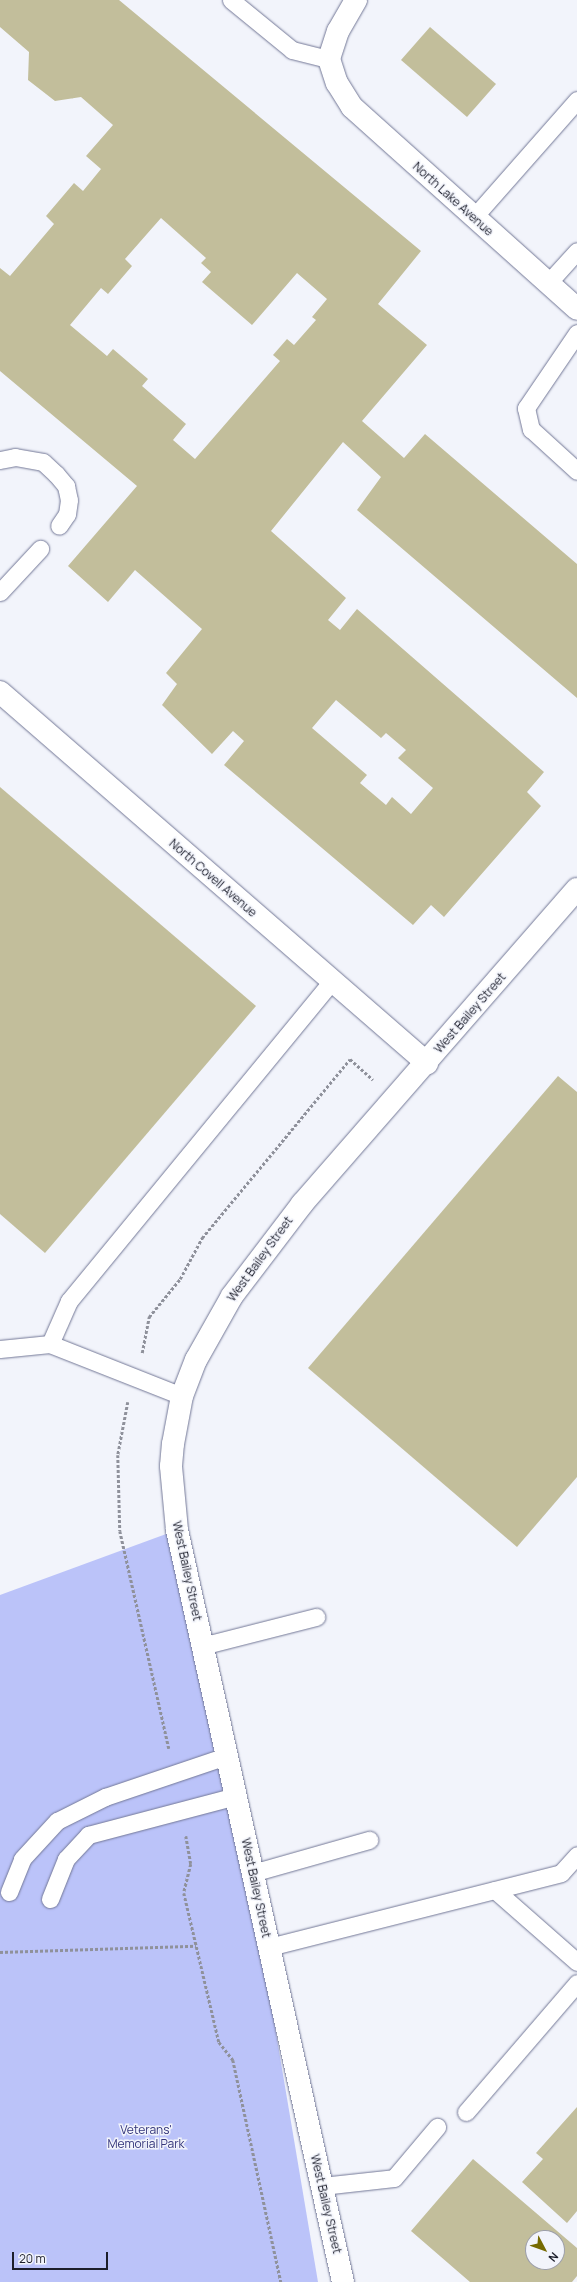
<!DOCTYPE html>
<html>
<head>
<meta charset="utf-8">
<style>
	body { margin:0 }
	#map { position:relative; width:577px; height:2282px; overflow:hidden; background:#f2f4fb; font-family:Manrope,sans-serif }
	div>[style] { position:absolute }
	.green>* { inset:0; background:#bbc3f9 }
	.building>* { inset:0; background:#c2be9b }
	.path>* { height:2.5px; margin-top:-1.25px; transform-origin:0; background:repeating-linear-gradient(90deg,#8f919b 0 3px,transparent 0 5px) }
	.roads { filter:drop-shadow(0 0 1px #727796) drop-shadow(0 0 1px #727796) }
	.lane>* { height:17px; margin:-8.5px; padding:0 8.5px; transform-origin:8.5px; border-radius:8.5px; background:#fff }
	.street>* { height:22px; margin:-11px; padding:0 11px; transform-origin:11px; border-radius:11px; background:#fff }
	span { translate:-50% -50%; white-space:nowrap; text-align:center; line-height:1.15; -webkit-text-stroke:3px #f2f4fb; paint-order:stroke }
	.street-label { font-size:12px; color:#1c1e2b }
	.park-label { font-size:12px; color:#34367b }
	.north { position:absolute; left:525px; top:2230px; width:40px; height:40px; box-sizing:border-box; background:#f2f4fb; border:1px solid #9c9ea8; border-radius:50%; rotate:131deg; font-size:11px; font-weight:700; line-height:16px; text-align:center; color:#1c1e2b }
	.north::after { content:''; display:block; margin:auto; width:14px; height:18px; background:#766a02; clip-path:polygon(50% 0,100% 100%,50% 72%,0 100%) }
	.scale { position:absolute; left:12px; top:2252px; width:96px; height:18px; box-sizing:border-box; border:2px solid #1c1e2b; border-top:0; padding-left:5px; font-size:12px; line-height:14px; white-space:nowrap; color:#1c1e2b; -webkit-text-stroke:3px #f2f4fb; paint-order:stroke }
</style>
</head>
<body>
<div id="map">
	<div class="green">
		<i style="clip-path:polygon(177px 1530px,236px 1796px,318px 2282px,0 2282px,0 1595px)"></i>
	</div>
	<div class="building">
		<i style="clip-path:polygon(evenodd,0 0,119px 0,421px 251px,378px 304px,427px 345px,362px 421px,404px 458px,425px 434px,577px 564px,577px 698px,357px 510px,381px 477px,343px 442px,271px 531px,346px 598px,328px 620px,340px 630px,357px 609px,544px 772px,527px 792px,541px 806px,444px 917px,431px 905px,413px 925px,224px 765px,244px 741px,233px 731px,212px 754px,162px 705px,177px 684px,166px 673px,202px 629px,135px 570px,108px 602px,68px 566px,137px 486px,0 371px,0 268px,10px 276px,54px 224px,46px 216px,74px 183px,83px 191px,101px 169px,86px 156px,113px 125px,81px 97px,55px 101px,28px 80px,29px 52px,0 27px,0 0,161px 218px,206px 258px,201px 263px,211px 272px,202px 282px,252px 325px,297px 273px,327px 299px,312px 317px,316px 320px,294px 345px,287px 339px,273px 355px,280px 361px,195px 459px,173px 440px,186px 424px,142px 386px,148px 379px,113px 349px,107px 356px,70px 325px,101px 288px,108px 294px,132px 266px,125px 259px,161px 218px,0 0,336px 700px,381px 738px,386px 733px,406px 750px,398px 758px,433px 788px,411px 814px,392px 797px,386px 805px,360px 783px,367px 775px,312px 728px,336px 700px)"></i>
		<i style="clip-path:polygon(430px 27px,496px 84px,467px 117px,401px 60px)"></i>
		<i style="clip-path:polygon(0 787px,256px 1006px,45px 1253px,0 1214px)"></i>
		<i style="clip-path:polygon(558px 1076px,577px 1092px,577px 1477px,517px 1547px,308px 1368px)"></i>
		<i style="clip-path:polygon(577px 2107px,577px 2211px,567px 2223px,522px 2182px,543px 2159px,536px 2153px)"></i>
		<i style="clip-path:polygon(evenodd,473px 2159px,577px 2248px,577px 2276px,572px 2282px,470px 2282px,411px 2231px,473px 2159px,533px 2238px,557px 2238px,557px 2262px,533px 2262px,533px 2238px)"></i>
	</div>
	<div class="path">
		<i style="left:142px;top:1353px;width:37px;rotate:-79deg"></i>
		<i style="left:149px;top:1317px;width:49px;rotate:-50.8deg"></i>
		<i style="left:180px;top:1279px;width:47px;rotate:-61.8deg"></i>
		<i style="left:202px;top:1238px;width:232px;rotate:-50.4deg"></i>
		<i style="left:350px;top:1059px;width:31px;rotate:42deg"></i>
		<i style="left:128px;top:1402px;width:54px;rotate:100.7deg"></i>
		<i style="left:118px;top:1455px;width:76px;rotate:88.5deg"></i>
		<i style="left:120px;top:1531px;width:223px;rotate:77.3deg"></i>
		<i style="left:186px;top:1836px;width:28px;rotate:80deg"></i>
		<i style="left:191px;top:1864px;width:30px;rotate:104deg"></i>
		<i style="left:184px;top:1893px;width:153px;rotate:76.8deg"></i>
		<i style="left:219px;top:2042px;width:23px;rotate:52deg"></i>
		<i style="left:233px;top:2060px;width:227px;rotate:77.8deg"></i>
		<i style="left:0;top:1952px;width:196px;rotate:-1.8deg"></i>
	</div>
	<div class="roads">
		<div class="lane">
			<i style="left:231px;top:0;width:79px;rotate:39.3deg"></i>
			<i style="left:292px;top:50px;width:38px;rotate:14deg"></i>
			<i style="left:474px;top:217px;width:156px;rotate:-48.6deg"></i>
			<i style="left:548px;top:283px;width:43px;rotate:-47.8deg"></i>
			<i style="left:577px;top:333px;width:91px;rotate:124.2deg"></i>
			<i style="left:526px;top:408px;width:22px;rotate:77deg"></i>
			<i style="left:531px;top:429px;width:62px;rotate:42.4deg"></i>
			<i style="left:0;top:460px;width:15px;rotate:-11deg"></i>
			<i style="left:15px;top:457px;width:28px;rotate:10deg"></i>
			<i style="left:43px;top:462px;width:18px;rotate:43deg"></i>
			<i style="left:56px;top:474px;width:16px;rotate:50deg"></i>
			<i style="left:66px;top:486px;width:14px;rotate:78deg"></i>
			<i style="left:69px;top:500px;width:14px;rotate:98deg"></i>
			<i style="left:67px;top:514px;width:14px;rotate:124deg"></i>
			<i style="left:0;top:592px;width:59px;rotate:-47.1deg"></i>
			<i style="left:50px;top:1344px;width:47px;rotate:-66.2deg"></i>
			<i style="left:69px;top:1301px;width:414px;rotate:-50.6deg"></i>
			<i style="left:0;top:1349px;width:50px;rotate:-5.7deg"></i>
			<i style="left:50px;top:1344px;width:142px;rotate:21.5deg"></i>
			<i style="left:202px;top:1646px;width:118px;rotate:-14.3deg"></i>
			<i style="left:252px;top:1873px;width:122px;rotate:-15.8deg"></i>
			<i style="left:495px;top:1890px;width:109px;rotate:41.3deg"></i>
			<i style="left:9px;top:1892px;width:35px;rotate:-68deg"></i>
			<i style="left:22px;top:1859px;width:52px;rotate:-47.4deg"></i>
			<i style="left:57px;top:1821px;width:54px;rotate:-26.6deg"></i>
			<i style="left:105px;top:1797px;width:128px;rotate:-18.7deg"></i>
			<i style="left:50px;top:1899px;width:43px;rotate:-68.2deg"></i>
			<i style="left:66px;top:1859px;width:33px;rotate:-47deg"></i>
			<i style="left:88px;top:1835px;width:153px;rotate:-14.8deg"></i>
			<i style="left:269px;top:1947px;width:301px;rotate:-14.2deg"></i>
			<i style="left:561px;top:1873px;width:24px;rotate:-48deg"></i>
			<i style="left:466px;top:2112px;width:170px;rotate:-49.3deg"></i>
			<i style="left:322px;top:2186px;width:72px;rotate:-6.3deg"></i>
			<i style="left:394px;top:2178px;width:67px;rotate:-49.9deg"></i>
		</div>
		<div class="street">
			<i style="left:356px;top:0;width:36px;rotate:120deg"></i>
			<i style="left:338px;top:31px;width:29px;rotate:108deg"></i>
			<i style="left:329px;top:59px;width:25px;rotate:72deg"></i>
			<i style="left:337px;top:83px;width:28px;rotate:58deg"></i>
			<i style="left:352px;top:107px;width:302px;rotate:41.9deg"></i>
			<i style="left:0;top:692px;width:566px;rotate:40.99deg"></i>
			<i style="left:343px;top:2282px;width:770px;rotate:-102.45deg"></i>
			<i style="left:177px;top:1530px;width:64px;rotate:-95.4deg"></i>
			<i style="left:171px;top:1466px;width:22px;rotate:-85deg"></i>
			<i style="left:173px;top:1444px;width:49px;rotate:-79.4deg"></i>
			<i style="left:182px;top:1396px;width:39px;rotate:-69deg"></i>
			<i style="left:196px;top:1360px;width:73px;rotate:-60.6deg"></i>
			<i style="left:232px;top:1296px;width:116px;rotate:-52.7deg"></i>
			<i style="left:302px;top:1204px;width:418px;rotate:-48.9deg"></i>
		</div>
	</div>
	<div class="street-label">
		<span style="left:453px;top:199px;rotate:42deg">North Lake Avenue</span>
		<span style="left:213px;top:878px;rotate:41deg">North Covell Avenue</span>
		<span style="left:470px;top:1013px;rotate:-49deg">West Bailey Street</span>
		<span style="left:260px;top:1259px;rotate:-54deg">West Bailey Street</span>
		<span style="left:187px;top:1571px;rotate:78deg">West Bailey Street</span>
		<span style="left:256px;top:1888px;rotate:78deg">West Bailey Street</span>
		<span style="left:326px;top:2204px;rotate:77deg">West Bailey Street</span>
	</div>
	<div class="park-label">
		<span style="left:146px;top:2137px">Veterans'<br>Memorial Park</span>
	</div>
	<div class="north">N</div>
	<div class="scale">20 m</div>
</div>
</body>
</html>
